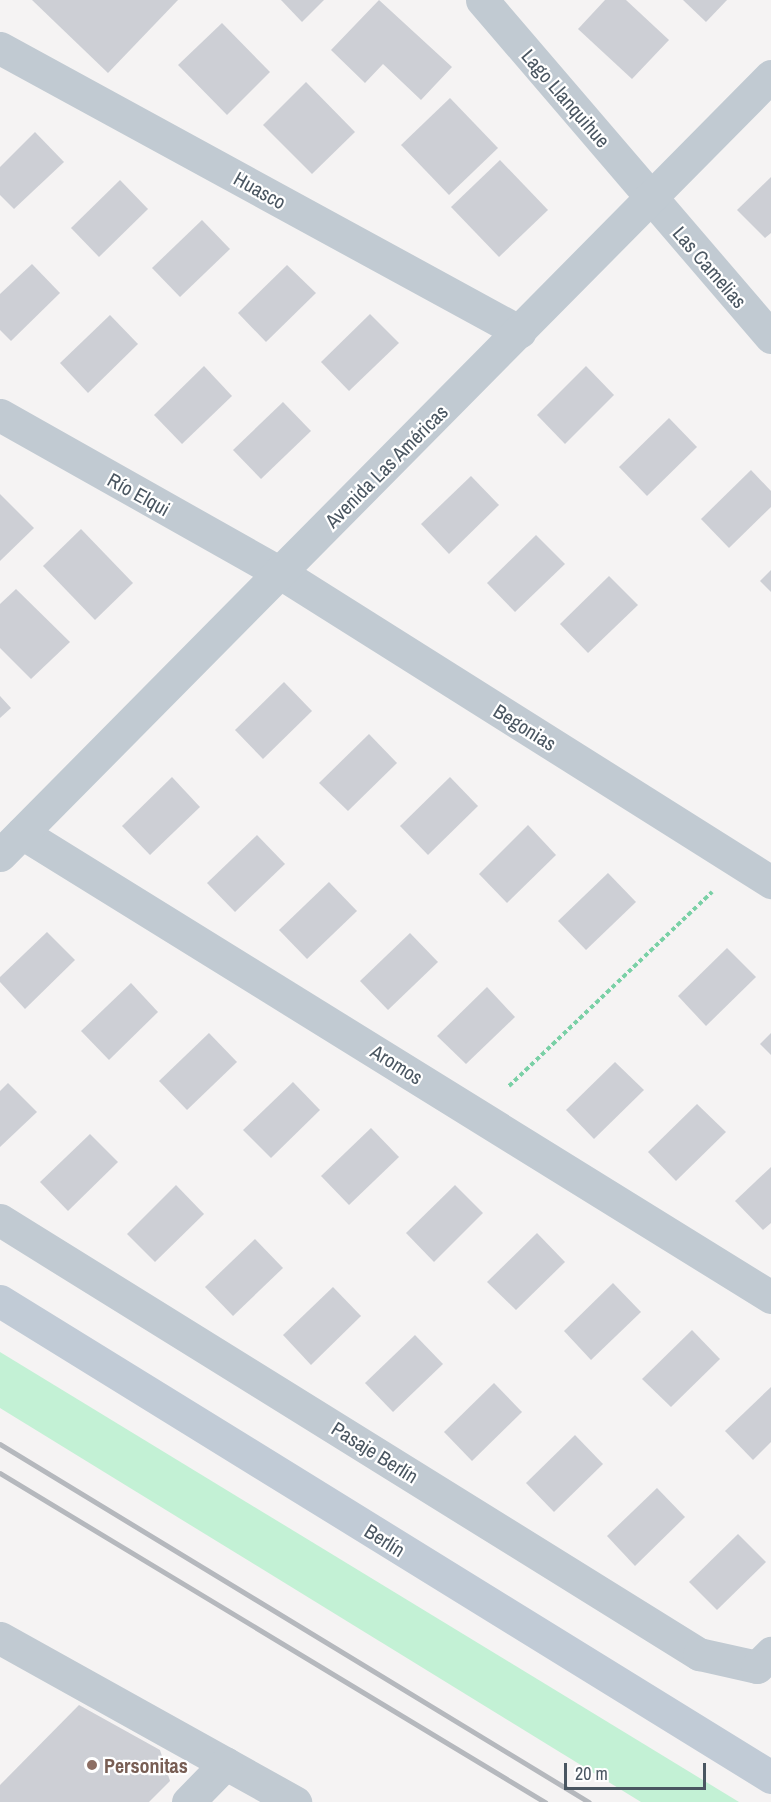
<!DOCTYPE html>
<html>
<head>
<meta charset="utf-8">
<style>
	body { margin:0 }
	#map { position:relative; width:771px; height:1802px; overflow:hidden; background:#f5f3f3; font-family:"Archivo Narrow",sans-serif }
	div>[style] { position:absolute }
	.green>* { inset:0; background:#c3f1d5 }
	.building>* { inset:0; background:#cdcfd5 }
	.path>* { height:4px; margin-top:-2px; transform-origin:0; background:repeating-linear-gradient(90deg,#7ad0a6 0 4.5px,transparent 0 7.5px) }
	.minor>* { height:33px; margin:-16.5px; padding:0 16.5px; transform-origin:16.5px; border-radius:16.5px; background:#c1cad2 }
	.tertiary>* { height:33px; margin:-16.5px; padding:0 16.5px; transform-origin:16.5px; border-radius:16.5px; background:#c1cad2 }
	.secondary>* { height:33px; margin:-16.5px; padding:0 16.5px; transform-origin:16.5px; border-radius:16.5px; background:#c1cbd6 }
	.rail>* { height:4.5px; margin:-2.25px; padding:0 2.25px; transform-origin:2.25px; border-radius:2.25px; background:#b5b8bd }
	.dots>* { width:16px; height:16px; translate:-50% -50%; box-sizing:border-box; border:3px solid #fff; border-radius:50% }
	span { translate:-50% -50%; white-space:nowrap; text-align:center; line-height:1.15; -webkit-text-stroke:4.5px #fff; paint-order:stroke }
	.street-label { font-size:20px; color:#4a5661 }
	.education-label { font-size:20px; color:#785e54; font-weight:700 }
	.left { translate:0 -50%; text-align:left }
	.scale { position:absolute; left:564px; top:1763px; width:142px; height:27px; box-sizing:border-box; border:3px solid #4a5661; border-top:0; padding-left:8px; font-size:18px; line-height:21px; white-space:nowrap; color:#4a5661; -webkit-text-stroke:4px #fff; paint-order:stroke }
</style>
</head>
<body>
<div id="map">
	<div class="green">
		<i style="clip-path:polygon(0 1352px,739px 1802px,641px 1802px,0 1408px)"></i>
	</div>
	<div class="building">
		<i style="clip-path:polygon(32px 0,178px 0,108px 73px)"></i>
		<i style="clip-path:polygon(281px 0,324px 0,302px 22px)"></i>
		<i style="clip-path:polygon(379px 0,452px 67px,421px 100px,383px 64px,365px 83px,331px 50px)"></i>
		<i style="clip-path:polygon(605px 0,626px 0,669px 40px,632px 79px,578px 29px)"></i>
		<i style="clip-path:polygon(683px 0,727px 0,706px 22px)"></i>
		<i style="clip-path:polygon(222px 23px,270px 72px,227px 115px,178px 65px)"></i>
		<i style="clip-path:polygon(306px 82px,355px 132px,312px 174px,263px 125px)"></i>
		<i style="clip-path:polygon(450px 98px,498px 148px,449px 195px,401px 145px)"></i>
		<i style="clip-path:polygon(35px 132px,64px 162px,14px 209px,0 195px,0 167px)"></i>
		<i style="clip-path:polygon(500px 160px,548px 210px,499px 257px,451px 207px)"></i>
		<i style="clip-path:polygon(771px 177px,771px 233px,765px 238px,737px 210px)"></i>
		<i style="clip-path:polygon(120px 180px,148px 209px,99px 257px,71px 228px)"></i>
		<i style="clip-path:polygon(202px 220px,230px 249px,180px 297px,152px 268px)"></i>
		<i style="clip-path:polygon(32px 264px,60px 293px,11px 341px,0 330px,0 294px)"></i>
		<i style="clip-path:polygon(287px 265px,316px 293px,266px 342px,238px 313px)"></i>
		<i style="clip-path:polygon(370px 314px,399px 343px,349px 391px,321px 362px)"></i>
		<i style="clip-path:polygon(110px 315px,138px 344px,88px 393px,60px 363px)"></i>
		<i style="clip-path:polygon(204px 366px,232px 396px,182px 444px,154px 415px)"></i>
		<i style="clip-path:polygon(586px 366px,614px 395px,565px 444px,537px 415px)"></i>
		<i style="clip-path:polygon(283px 402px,311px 431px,261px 479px,233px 450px)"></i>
		<i style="clip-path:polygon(669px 418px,697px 447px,647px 496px,619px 467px)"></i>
		<i style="clip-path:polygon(751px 470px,771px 491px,771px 507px,729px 548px,701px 519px)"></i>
		<i style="clip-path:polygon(471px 476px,499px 505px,449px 554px,421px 524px)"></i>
		<i style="clip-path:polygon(0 494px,34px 528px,0 561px)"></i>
		<i style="clip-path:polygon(81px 529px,133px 583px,95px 620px,43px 566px)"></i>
		<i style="clip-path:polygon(536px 535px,565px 564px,515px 612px,487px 583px)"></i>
		<i style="clip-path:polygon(771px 570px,771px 592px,760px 581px)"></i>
		<i style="clip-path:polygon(609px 576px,638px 605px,588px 653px,560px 624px)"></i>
		<i style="clip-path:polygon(16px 589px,70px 642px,31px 679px,0 648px,0 604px)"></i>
		<i style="clip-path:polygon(284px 682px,312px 711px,263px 759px,235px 730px)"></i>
		<i style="clip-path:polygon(0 696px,11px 708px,0 718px)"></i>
		<i style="clip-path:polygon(369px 734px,397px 763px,348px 811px,319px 783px)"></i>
		<i style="clip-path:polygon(172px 777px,200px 807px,150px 855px,122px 826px)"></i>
		<i style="clip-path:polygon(450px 777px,478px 806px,428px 855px,400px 826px)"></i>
		<i style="clip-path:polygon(528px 825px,556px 855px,507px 903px,479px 874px)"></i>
		<i style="clip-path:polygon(257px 835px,285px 864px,235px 912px,207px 883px)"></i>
		<i style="clip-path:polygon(608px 873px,636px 902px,586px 950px,558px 921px)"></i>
		<i style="clip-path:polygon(329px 882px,357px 911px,307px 959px,279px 930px)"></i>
		<i style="clip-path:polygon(47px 932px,75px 960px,25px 1009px,0 982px,0 977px)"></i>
		<i style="clip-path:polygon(410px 933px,438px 962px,388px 1010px,360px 981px)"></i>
		<i style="clip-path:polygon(727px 948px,756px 977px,706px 1026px,678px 996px)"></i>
		<i style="clip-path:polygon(131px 983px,158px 1012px,109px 1060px,81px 1031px)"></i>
		<i style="clip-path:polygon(487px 987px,515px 1017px,466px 1064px,437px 1036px)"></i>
		<i style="clip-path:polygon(209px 1033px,237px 1062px,187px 1110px,159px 1081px)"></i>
		<i style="clip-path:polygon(771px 1033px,771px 1055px,760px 1044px)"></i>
		<i style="clip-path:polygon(615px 1062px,644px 1090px,594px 1139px,566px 1110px)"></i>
		<i style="clip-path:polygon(293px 1082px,320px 1110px,271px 1158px,243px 1130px)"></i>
		<i style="clip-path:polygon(8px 1083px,37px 1112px,0 1147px,0 1091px)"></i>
		<i style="clip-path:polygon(697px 1104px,726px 1132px,676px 1181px,648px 1152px)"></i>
		<i style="clip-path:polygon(371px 1128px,399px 1157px,349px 1205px,321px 1176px)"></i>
		<i style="clip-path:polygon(90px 1134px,118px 1162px,68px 1211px,40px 1182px)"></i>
		<i style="clip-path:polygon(771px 1167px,771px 1223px,763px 1230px,735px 1201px)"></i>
		<i style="clip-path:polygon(176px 1185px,204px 1214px,155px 1262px,127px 1234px)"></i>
		<i style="clip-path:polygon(455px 1185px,483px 1213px,434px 1262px,406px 1233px)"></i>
		<i style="clip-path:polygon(537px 1233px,565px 1262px,516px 1310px,487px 1282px)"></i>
		<i style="clip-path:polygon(255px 1239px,283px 1268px,233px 1316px,205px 1287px)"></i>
		<i style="clip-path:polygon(613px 1283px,641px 1312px,591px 1360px,564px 1331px)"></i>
		<i style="clip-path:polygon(333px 1287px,361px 1316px,311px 1365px,283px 1335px)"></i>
		<i style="clip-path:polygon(692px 1330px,720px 1359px,671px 1407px,642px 1379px)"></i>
		<i style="clip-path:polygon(415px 1335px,443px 1364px,393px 1412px,365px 1383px)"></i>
		<i style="clip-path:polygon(494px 1383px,522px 1412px,472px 1461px,444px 1432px)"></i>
		<i style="clip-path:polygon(771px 1387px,771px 1442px,753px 1460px,725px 1431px)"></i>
		<i style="clip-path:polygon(575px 1435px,603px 1464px,554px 1512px,526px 1483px)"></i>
		<i style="clip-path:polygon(657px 1488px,685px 1517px,635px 1566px,607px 1536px)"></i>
		<i style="clip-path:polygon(738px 1534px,766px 1562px,717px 1610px,689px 1582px)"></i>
		<i style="clip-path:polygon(79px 1705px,160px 1750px,170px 1781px,149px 1802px,0 1802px,0 1785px)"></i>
	</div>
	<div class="path">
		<i style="left:509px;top:1086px;width:281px;rotate:-43.7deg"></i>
	</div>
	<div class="minor">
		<i style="left:482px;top:0;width:444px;rotate:49.4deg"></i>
		<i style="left:0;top:48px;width:592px;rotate:28.64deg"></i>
		<i style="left:0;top:415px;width:320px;rotate:29.4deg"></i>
		<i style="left:279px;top:572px;width:582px;rotate:32.21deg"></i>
		<i style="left:22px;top:833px;width:881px;rotate:31.78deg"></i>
		<i style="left:0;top:1220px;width:823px;rotate:31.84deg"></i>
		<i style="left:699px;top:1654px;width:59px;rotate:12.6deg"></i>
		<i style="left:757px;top:1667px;width:20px;rotate:-45deg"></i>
		<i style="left:0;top:1638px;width:338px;rotate:29.1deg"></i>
		<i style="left:188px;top:1802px;width:54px;rotate:-45.7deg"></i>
	</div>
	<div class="tertiary">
		<i style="left:0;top:855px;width:1096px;rotate:-45.3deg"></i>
	</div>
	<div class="secondary">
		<i style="left:0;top:1301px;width:906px;rotate:31.69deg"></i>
	</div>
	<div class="rail">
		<i style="left:0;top:1444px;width:689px;rotate:31.29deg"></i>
		<i style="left:0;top:1473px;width:637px;rotate:31.12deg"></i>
	</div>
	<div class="dots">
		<i style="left:92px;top:1765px;background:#8d6e63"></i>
	</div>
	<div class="street-label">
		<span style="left:566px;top:98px;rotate:49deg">Lago Llanquihue</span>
		<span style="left:260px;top:190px;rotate:29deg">Huasco</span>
		<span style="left:710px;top:267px;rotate:49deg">Las Camelias</span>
		<span style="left:386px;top:466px;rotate:-45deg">Avenida Las Américas</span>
		<span style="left:139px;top:494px;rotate:29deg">Río Elqui</span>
		<span style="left:525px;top:727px;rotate:32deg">Begonias</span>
		<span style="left:397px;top:1064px;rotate:32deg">Aromos</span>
		<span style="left:375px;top:1452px;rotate:32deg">Pasaje Berlín</span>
		<span style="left:385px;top:1540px;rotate:32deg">Berlín</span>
	</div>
	<div class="education-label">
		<span class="left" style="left:104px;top:1765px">Personitas</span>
	</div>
	<div class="scale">20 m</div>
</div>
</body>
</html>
